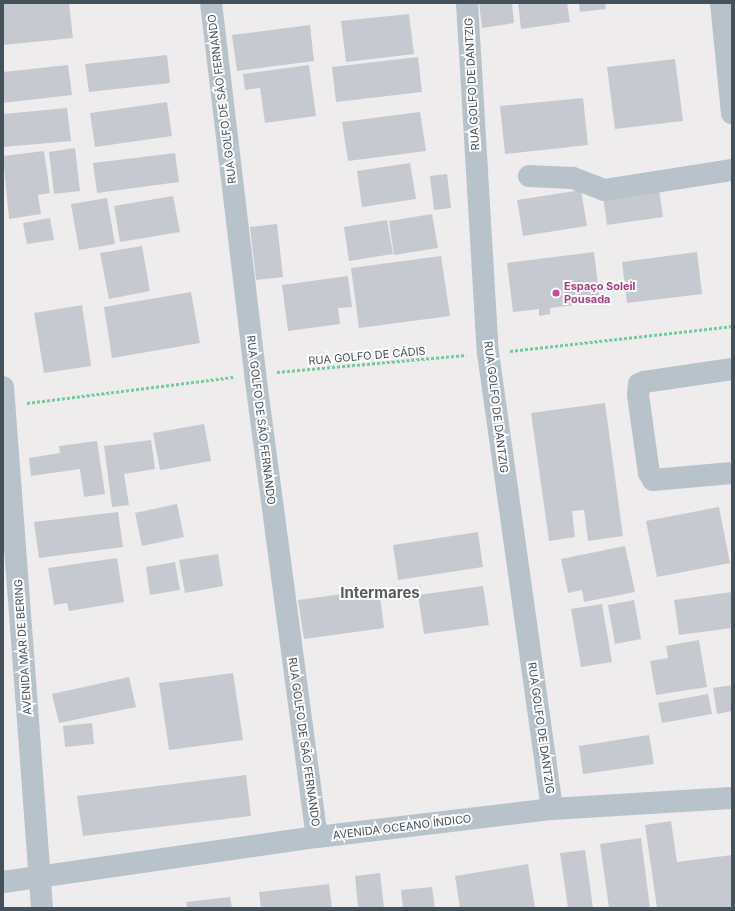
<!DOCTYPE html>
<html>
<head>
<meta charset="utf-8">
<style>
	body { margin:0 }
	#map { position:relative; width:735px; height:911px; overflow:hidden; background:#efeced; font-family:Inter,sans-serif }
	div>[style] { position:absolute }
	.building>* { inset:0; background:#c6cad0 }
	.path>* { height:2.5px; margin-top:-1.25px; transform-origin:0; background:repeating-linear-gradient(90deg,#72cc9c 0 3px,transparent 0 5px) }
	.minor>* { height:22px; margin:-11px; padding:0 11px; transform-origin:11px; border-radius:11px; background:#b8c2ca }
	.dots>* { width:11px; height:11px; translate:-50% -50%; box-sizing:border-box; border:2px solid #fff; border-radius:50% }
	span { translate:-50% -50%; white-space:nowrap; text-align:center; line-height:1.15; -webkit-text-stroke:4px #fff; paint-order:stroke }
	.street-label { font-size:11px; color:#45515a }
	.hotel-label { font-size:11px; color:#b23c85; font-weight:700 }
	.left { translate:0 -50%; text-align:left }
	.district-label { font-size:15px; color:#595d62; font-weight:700 }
	.frame { position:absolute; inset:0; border:4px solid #45515a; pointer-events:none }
</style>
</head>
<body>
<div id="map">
	<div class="building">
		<i style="clip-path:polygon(3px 3px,69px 3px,73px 38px,3px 45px)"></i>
		<i style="clip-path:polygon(479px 3px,512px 3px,514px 23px,482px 28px)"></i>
		<i style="clip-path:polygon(518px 3px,567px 3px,570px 22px,521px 29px)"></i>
		<i style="clip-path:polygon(579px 3px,605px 3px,606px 9px,580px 12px)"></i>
		<i style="clip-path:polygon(409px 14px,414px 54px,346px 62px,341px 21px)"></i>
		<i style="clip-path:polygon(310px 25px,314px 61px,237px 71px,232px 35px)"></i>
		<i style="clip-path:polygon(167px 55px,170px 83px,89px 92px,85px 64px)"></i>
		<i style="clip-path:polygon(418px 57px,422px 92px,336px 102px,332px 67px)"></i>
		<i style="clip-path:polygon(675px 59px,683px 121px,615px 129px,607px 67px)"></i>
		<i style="clip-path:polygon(68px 65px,72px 95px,3px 103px,3px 72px)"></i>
		<i style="clip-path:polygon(309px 65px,316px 116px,265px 123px,260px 88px,245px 90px,243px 74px)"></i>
		<i style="clip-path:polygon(583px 98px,588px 145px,505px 154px,500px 106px)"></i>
		<i style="clip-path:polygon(167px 102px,172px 136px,95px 147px,90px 113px)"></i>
		<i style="clip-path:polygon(67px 108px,71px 141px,3px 147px,3px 114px)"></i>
		<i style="clip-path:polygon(420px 112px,426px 151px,348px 161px,342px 122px)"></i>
		<i style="clip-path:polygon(75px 148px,80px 191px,54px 194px,49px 152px)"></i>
		<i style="clip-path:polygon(44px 151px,50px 193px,38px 195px,41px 214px,9px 219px,3px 156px)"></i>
		<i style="clip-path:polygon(175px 153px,179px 182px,97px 193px,93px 163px)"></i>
		<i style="clip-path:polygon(410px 163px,416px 199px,362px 207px,357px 171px)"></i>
		<i style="clip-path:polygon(447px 174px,451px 208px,434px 210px,430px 176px)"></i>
		<i style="clip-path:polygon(659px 189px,663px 217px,607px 225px,603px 196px)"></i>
		<i style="clip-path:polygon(581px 190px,587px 226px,523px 236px,517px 200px)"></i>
		<i style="clip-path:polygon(173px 196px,180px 232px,120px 242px,114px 206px)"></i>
		<i style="clip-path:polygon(107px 198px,115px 244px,79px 250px,71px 204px)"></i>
		<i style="clip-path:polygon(432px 214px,438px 248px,394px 255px,389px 221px)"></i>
		<i style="clip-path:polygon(50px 218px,54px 240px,27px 244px,23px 223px)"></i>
		<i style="clip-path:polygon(387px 220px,393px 254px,349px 261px,344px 227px)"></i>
		<i style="clip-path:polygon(277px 224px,283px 277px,256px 280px,250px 227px)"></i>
		<i style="clip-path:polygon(142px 246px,150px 291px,109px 299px,100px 253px)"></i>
		<i style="clip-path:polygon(594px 252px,600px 302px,550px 308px,550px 314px,539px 316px,539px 309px,513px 312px,507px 263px)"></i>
		<i style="clip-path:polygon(697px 252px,702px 294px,627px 303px,622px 262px)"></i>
		<i style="clip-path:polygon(441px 256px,450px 316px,359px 328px,351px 268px)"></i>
		<i style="clip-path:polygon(348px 276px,352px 307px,338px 308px,340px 324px,288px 331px,282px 285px)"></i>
		<i style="clip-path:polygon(191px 292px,200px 343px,112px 358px,104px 307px)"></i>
		<i style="clip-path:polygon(82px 305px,91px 366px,44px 373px,34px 313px)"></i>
		<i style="clip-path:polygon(605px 403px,623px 536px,588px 541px,584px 510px,572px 511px,575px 537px,549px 541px,531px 413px)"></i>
		<i style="clip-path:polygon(204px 424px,211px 461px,160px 470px,153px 433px)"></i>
		<i style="clip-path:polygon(151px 440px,155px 469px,124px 474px,129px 505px,112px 507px,104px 446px)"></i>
		<i style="clip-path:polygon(97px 441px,105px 494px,84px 497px,80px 469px,31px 476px,29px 458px,60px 453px,59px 446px)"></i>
		<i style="clip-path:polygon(177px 504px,184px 537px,142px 546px,135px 513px)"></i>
		<i style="clip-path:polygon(719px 507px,730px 563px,657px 577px,646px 521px)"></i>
		<i style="clip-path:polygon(118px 512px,123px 547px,39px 558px,34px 522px)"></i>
		<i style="clip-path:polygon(478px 532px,483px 567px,398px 580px,393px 545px)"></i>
		<i style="clip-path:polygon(625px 546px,635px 592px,584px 602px,582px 590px,568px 593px,561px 559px)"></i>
		<i style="clip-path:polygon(218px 554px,223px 586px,185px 593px,179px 560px)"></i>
		<i style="clip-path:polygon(117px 558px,124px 602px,69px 611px,67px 603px,54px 605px,48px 568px)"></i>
		<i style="clip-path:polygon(175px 562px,180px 590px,150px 595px,146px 567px)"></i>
		<i style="clip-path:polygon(483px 586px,489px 625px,424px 634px,418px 595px)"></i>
		<i style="clip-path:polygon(379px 589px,384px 628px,304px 639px,298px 600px)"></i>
		<i style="clip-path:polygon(732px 592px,732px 628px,679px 635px,674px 600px)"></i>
		<i style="clip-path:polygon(634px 600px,641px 639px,615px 644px,608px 605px)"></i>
		<i style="clip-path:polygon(602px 604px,612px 662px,581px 667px,571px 609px)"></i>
		<i style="clip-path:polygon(699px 640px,707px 687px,656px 695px,650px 661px,668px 658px,666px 646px)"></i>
		<i style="clip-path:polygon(233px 673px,243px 740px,169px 750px,159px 683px)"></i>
		<i style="clip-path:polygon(129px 677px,136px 707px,59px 723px,52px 694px)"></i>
		<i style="clip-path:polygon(732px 685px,732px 711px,717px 714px,713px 688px)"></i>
		<i style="clip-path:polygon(708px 694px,712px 714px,662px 723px,658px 703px)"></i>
		<i style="clip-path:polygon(92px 723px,94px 744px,65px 747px,63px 726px)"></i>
		<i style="clip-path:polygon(649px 735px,654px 764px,583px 774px,579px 746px)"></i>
		<i style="clip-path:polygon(246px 775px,251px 816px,83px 836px,77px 796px)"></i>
		<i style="clip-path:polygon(671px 821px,677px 862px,732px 855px,732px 908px,657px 908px,645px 825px)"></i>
		<i style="clip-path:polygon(641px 838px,650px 908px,609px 908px,600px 844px)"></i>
		<i style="clip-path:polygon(585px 850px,593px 908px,568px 908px,560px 853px)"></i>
		<i style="clip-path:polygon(528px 864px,535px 908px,460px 908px,455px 876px)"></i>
		<i style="clip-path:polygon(380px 873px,384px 908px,358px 908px,355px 876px)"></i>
		<i style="clip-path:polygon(329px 884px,332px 908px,261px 908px,259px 892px)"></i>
		<i style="clip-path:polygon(432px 887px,435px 908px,403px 908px,401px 890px)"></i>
		<i style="clip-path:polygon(230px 897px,232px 908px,187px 908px,186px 902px)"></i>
	</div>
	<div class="path">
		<i style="left:510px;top:351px;width:223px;rotate:-6.4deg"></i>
		<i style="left:277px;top:372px;width:190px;rotate:-5.1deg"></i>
		<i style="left:27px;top:403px;width:208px;rotate:-7.2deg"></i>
	</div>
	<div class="minor">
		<i style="left:211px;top:3px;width:374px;rotate:83.2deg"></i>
		<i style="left:255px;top:374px;width:467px;rotate:82.4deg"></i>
		<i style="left:467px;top:3px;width:351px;rotate:86.6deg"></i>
		<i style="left:488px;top:353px;width:460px;rotate:82deg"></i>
		<i style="left:721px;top:3px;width:111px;rotate:84.3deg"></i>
		<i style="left:529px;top:176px;width:44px;rotate:2.6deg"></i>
		<i style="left:573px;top:178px;width:33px;rotate:21deg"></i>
		<i style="left:604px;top:190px;width:130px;rotate:-8.9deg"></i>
		<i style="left:732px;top:369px;width:89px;rotate:171.6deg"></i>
		<i style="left:644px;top:382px;width:5px;rotate:158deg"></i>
		<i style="left:639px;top:384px;width:11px;rotate:95deg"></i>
		<i style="left:638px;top:395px;width:79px;rotate:82deg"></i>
		<i style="left:649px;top:473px;width:8px;rotate:60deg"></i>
		<i style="left:653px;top:480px;width:79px;rotate:-5.1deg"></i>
		<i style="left:3px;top:387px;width:522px;rotate:85.72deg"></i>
		<i style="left:3px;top:882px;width:317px;rotate:-8.2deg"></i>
		<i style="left:317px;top:837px;width:237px;rotate:-6.8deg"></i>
		<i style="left:552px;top:809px;width:180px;rotate:-3.5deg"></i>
	</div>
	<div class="dots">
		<i style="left:556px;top:293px;background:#d1479c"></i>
	</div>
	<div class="street-label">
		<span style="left:472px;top:84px;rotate:-93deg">RUA GOLFO DE DANTZIG</span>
		<span style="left:222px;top:99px;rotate:-97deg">RUA GOLFO DE SÃO FERNANDO</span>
		<span style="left:367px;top:356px;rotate:-5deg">RUA GOLFO DE CÁDIS</span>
		<span style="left:496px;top:407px;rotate:83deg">RUA GOLFO DE DANTZIG</span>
		<span style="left:261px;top:420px;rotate:83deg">RUA GOLFO DE SÃO FERNANDO</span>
		<span style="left:23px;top:647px;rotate:-94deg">AVENIDA MAR DE BERING</span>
		<span style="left:541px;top:728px;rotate:82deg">RUA GOLFO DE DANTZIG</span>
		<span style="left:304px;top:742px;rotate:82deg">RUA GOLFO DE SÃO FERNANDO</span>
		<span style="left:402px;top:827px;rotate:-7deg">AVENIDA OCEANO ÍNDICO</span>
	</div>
	<div class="hotel-label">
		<span class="left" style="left:564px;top:293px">Espaço Soleil<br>Pousada</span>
	</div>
	<div class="district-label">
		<span style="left:380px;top:593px">Intermares</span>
	</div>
	<div class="frame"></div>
</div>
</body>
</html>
